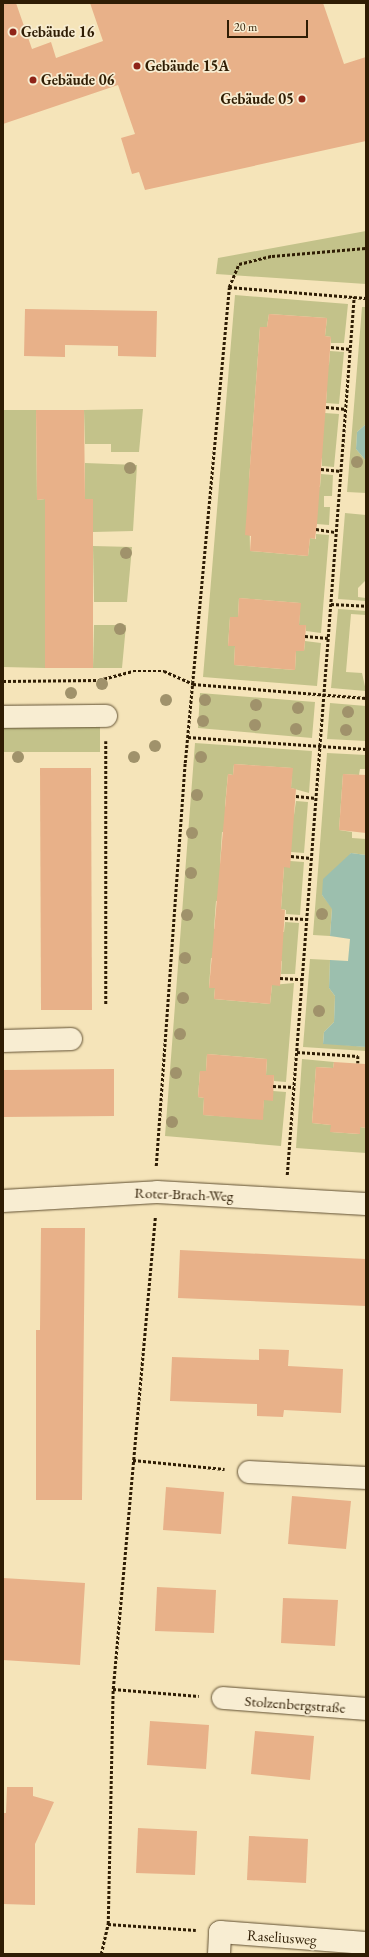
<!DOCTYPE html>
<html>
<head>
<meta charset="utf-8">
<style>
	body { margin:0 }
	#map { position:relative; width:369px; height:1957px; overflow:hidden; background:#f5e4b9; font-family:"EB Garamond",serif }
	div>[style] { position:absolute }
	.green>* { inset:0; background:#c3c28a }
	.water>* { inset:0; background:#9cbfae }
	.building>* { inset:0; background:#e8b189 }
	.path>* { height:2.5px; margin-top:-1.25px; transform-origin:0; background:repeating-linear-gradient(90deg,#2f1d04 0 3px,transparent 0 5px) }
	.roads { filter:drop-shadow(0 0 1px #604f31) drop-shadow(0 0 1px #604f31) }
	.street>* { height:22px; margin:-11px; padding:0 11px; transform-origin:11px; border-radius:11px; background:#f8edd2 }
	.secondary>* { height:22px; margin:-11px; padding:0 11px; transform-origin:11px; border-radius:11px; background:#f8edd2 }
	.trees>* { width:12px; height:12px; margin:-6px; border-radius:50%; background:#a0926b }
	.dots>* { width:11px; height:11px; translate:-50% -50%; box-sizing:border-box; border:2px solid #f8edd2; border-radius:50% }
	span { translate:-50% -50%; white-space:nowrap; text-align:center; line-height:1.15; -webkit-text-stroke:3.5px #f8edd2; paint-order:stroke }
	.poi-label { font-size:15px; color:#2f1d04; font-weight:700 }
	.left { translate:0 -50%; text-align:left }
	.right { translate:-100% -50%; text-align:right }
	.street-label { font-size:15px; color:#2f1d04 }
	.frame { position:absolute; inset:0; border:4px solid #2f1d04; pointer-events:none }
	.scale { position:absolute; left:227px; top:20px; width:81px; height:18px; box-sizing:border-box; border:2px solid #2f1d04; border-top:0; padding-left:5px; font-size:12px; line-height:14px; white-space:nowrap; color:#2f1d04; -webkit-text-stroke:3px #f8edd2; paint-order:stroke }
</style>
</head>
<body>
<div id="map">
	<div class="green">
		<i style="clip-path:polygon(366px 231px,366px 284px,216px 274px,218px 258px)"></i>
		<i style="clip-path:polygon(235px 295px,348px 304px,344px 343px,331px 343px,331px 337px,325px 336px,327px 318px,269px 314px,267px 327px,260px 327px,249px 481px,250px 551px,308px 556px,310px 538px,316px 539px,316px 534px,329px 535px,321px 633px,306px 631px,306px 625px,299px 625px,300px 603px,239px 598px,238px 617px,230px 617px,228px 646px,235px 646px,234px 665px,295px 670px,296px 651px,304px 651px,305px 641px,321px 643px,317px 686px,203px 677px)"></i>
		<i style="clip-path:polygon(362px 307px,366px 307px,366px 424px,357px 432px,356px 449px,366px 461px,366px 493px,347px 492px)"></i>
		<i style="clip-path:polygon(330px 351px,344px 352px,339px 404px,326px 403px,327px 390px,321px 390px,323px 365px,329px 365px)"></i>
		<i style="clip-path:polygon(143px 409px,139px 452px,111px 452px,111px 444px,85px 444px,84px 410px)"></i>
		<i style="clip-path:polygon(3px 410px,36px 410px,37px 500px,45px 499px,45px 668px,3px 667px)"></i>
		<i style="clip-path:polygon(325px 413px,339px 414px,334px 467px,322px 466px,322px 458px,315px 457px,319px 418px,325px 418px)"></i>
		<i style="clip-path:polygon(85px 463px,137px 465px,133px 531px,93px 532px,93px 500px,85px 499px)"></i>
		<i style="clip-path:polygon(321px 474px,333px 475px,332px 496px,324px 496px,324px 507px,330px 507px,329px 525px,317px 524px,313px 486px,320px 487px)"></i>
		<i style="clip-path:polygon(345px 513px,366px 515px,366px 580px,358px 588px,358px 597px,366px 598px,366px 601px,338px 599px)"></i>
		<i style="clip-path:polygon(93px 546px,132px 547px,127px 602px,94px 602px)"></i>
		<i style="clip-path:polygon(338px 609px,366px 611px,366px 615px,351px 614px,346px 672px,362px 673px,366px 691px,331px 688px)"></i>
		<i style="clip-path:polygon(94px 625px,126px 625px,122px 668px,93px 668px)"></i>
		<i style="clip-path:polygon(200px 693px,315px 702px,312px 738px,198px 728px)"></i>
		<i style="clip-path:polygon(330px 703px,366px 706px,366px 741px,327px 739px)"></i>
		<i style="clip-path:polygon(100px 723px,100px 752px,3px 752px,3px 724px)"></i>
		<i style="clip-path:polygon(195px 743px,312px 751px,309px 793px,291px 788px,292px 768px,234px 764px,233px 775px,228px 774px,225px 806px,228px 833px,222px 832px,220px 865px,225px 866px,222px 902px,216px 901px,214px 929px,220px 929px,217px 959px,211px 958px,209px 988px,215px 988px,214px 999px,270px 1004px,272px 985px,294px 983px,286px 1082px,274px 1081px,274px 1075px,266px 1075px,267px 1059px,207px 1054px,206px 1071px,200px 1071px,198px 1097px,204px 1098px,203px 1115px,262px 1119px,264px 1100px,272px 1100px,273px 1091px,286px 1092px,281px 1146px,165px 1136px)"></i>
		<i style="clip-path:polygon(327px 753px,366px 755px,366px 769px,360px 769px,359px 775px,343px 774px,339px 830px,352px 832px,352px 838px,366px 839px,366px 855px,351px 853px,322px 895px,332px 908px,330px 936px,313px 935px)"></i>
		<i style="clip-path:polygon(296px 801px,308px 802px,304px 853px,291px 852px,288px 815px,294px 815px)"></i>
		<i style="clip-path:polygon(290px 861px,304px 862px,300px 915px,286px 914px,286px 910px,281px 909px,284px 867px)"></i>
		<i style="clip-path:polygon(285px 922px,299px 923px,295px 974px,281px 974px,282px 961px,277px 960px,279px 932px,284px 932px)"></i>
		<i style="clip-path:polygon(310px 959px,330px 960px,329px 988px,335px 996px,334px 1022px,324px 1032px,323px 1043px,366px 1047px,366px 1051px,303px 1047px)"></i>
		<i style="clip-path:polygon(302px 1059px,334px 1062px,333px 1068px,316px 1067px,312px 1123px,331px 1125px,331px 1132px,359px 1134px,360px 1127px,366px 1128px,366px 1153px,296px 1148px)"></i>
	</div>
	<div class="water">
		<i style="clip-path:polygon(366px 424px,366px 461px,356px 449px,357px 432px)"></i>
		<i style="clip-path:polygon(351px 853px,366px 855px,366px 1047px,323px 1044px,324px 1032px,334px 1022px,335px 996px,329px 988px,330px 960px,348px 961px,350px 939px,330px 936px,332px 909px,322px 895px,323px 879px)"></i>
	</div>
	<div class="building">
		<i style="clip-path:polygon(3px 3px,16px 3px,32px 49px,51px 42px,56px 58px,103px 41px,90px 3px,323px 3px,344px 64px,366px 57px,366px 141px,145px 190px,139px 172px,132px 174px,121px 138px,135px 134px,118px 85px,3px 124px)"></i>
		<i style="clip-path:polygon(25px 309px,157px 311px,156px 357px,118px 356px,118px 346px,65px 345px,65px 357px,24px 356px)"></i>
		<i style="clip-path:polygon(269px 314px,327px 318px,325px 336px,331px 337px,317px 524px,315px 539px,310px 538px,308px 556px,250px 551px,251px 536px,245px 535px,260px 327px,267px 327px)"></i>
		<i style="clip-path:polygon(36px 410px,84px 410px,85px 499px,93px 499px,93px 668px,45px 668px,45px 499px,37px 500px)"></i>
		<i style="clip-path:polygon(239px 598px,301px 603px,299px 625px,306px 625px,305px 641px,304px 651px,296px 651px,295px 670px,234px 665px,235px 646px,228px 646px,230px 617px,238px 617px)"></i>
		<i style="clip-path:polygon(234px 764px,293px 768px,291px 788px,296px 789px,290px 868px,284px 867px,281px 909px,285px 910px,280px 986px,272px 985px,270px 1004px,214px 999px,215px 988px,209px 988px,228px 774px,233px 775px)"></i>
		<i style="clip-path:polygon(40px 768px,91px 768px,92px 1010px,41px 1010px)"></i>
		<i style="clip-path:polygon(343px 774px,366px 775px,366px 833px,339px 830px)"></i>
		<i style="clip-path:polygon(207px 1054px,267px 1059px,266px 1075px,274px 1075px,273px 1101px,264px 1100px,263px 1120px,203px 1115px,204px 1098px,198px 1097px,200px 1071px,206px 1071px)"></i>
		<i style="clip-path:polygon(334px 1062px,365px 1064px,366px 1128px,360px 1127px,360px 1134px,330px 1132px,331px 1125px,312px 1123px,316px 1067px,333px 1068px)"></i>
		<i style="clip-path:polygon(114px 1069px,114px 1116px,3px 1117px,3px 1070px)"></i>
		<i style="clip-path:polygon(41px 1228px,85px 1228px,82px 1500px,36px 1500px,36px 1330px,40px 1330px)"></i>
		<i style="clip-path:polygon(180px 1250px,366px 1259px,366px 1306px,178px 1298px)"></i>
		<i style="clip-path:polygon(259px 1349px,289px 1350px,288px 1366px,343px 1369px,341px 1413px,284px 1410px,283px 1417px,257px 1416px,257px 1404px,170px 1401px,172px 1357px,259px 1360px)"></i>
		<i style="clip-path:polygon(166px 1487px,224px 1492px,221px 1534px,163px 1530px)"></i>
		<i style="clip-path:polygon(292px 1496px,351px 1501px,346px 1549px,288px 1544px)"></i>
		<i style="clip-path:polygon(3px 1578px,85px 1583px,80px 1665px,3px 1660px)"></i>
		<i style="clip-path:polygon(157px 1587px,216px 1590px,214px 1633px,155px 1631px)"></i>
		<i style="clip-path:polygon(283px 1598px,338px 1600px,335px 1646px,281px 1643px)"></i>
		<i style="clip-path:polygon(150px 1721px,209px 1725px,206px 1769px,147px 1765px)"></i>
		<i style="clip-path:polygon(255px 1731px,314px 1736px,310px 1780px,251px 1774px)"></i>
		<i style="clip-path:polygon(7px 1787px,33px 1787px,33px 1796px,54px 1802px,35px 1844px,35px 1905px,3px 1904px,3px 1813px,6px 1813px)"></i>
		<i style="clip-path:polygon(138px 1828px,197px 1831px,195px 1875px,136px 1873px)"></i>
		<i style="clip-path:polygon(249px 1836px,308px 1839px,306px 1883px,247px 1880px)"></i>
	</div>
	<div class="path">
		<i style="left:229px;top:287px;width:137px;rotate:4.6deg"></i>
		<i style="left:331px;top:347px;width:19px;rotate:6deg"></i>
		<i style="left:326px;top:407px;width:20px;rotate:6deg"></i>
		<i style="left:321px;top:469px;width:20px;rotate:6deg"></i>
		<i style="left:316px;top:529px;width:20px;rotate:9deg"></i>
		<i style="left:331px;top:604px;width:35px;rotate:3deg"></i>
		<i style="left:305px;top:636px;width:23px;rotate:5deg"></i>
		<i style="left:3px;top:681px;width:96px;rotate:-0.6deg"></i>
		<i style="left:99px;top:680px;width:35px;rotate:-15deg"></i>
		<i style="left:133px;top:671px;width:31px"></i>
		<i style="left:164px;top:671px;width:32px;rotate:24deg"></i>
		<i style="left:193px;top:684px;width:174px;rotate:4.6deg"></i>
		<i style="left:188px;top:737px;width:178px;rotate:3.9deg"></i>
		<i style="left:106px;top:741px;width:263px;rotate:90deg"></i>
		<i style="left:296px;top:796px;width:20px;rotate:6deg"></i>
		<i style="left:291px;top:856px;width:20px;rotate:6deg"></i>
		<i style="left:285px;top:918px;width:21px;rotate:3deg"></i>
		<i style="left:280px;top:978px;width:22px;rotate:3deg"></i>
		<i style="left:297px;top:1052px;width:61px;rotate:3.8deg"></i>
		<i style="left:358px;top:1056px;width:7px;rotate:90deg"></i>
		<i style="left:273px;top:1086px;width:21px;rotate:3deg"></i>
		<i style="left:156px;top:1166px;width:404px;rotate:-85.9deg"></i>
		<i style="left:185px;top:763px;width:478px;rotate:-84.7deg"></i>
		<i style="left:229px;top:287px;width:25px;rotate:-67deg"></i>
		<i style="left:239px;top:264px;width:34px;rotate:-14deg"></i>
		<i style="left:272px;top:256px;width:94px;rotate:-4.9deg"></i>
		<i style="left:287px;top:1175px;width:881px;rotate:-85.64deg"></i>
		<i style="left:133px;top:1460px;width:92px;rotate:5.6deg"></i>
		<i style="left:113px;top:1689px;width:86px;rotate:4.7deg"></i>
		<i style="left:108px;top:1924px;width:88px;rotate:3.9deg"></i>
		<i style="left:101px;top:1954px;width:31px;rotate:-77deg"></i>
		<i style="left:108px;top:1924px;width:235px;rotate:-88.8deg"></i>
		<i style="left:113px;top:1689px;width:474px;rotate:-84.9deg"></i>
	</div>
	<div class="roads">
		<div class="street">
			<i style="left:3px;top:717px;width:103px;rotate:-0.6deg"></i>
			<i style="left:3px;top:1041px;width:68px;rotate:-1.7deg"></i>
			<i style="left:249px;top:1472px;width:117px;rotate:2.9deg"></i>
			<i style="left:223px;top:1698px;width:143px;rotate:4.4deg"></i>
			<i style="left:219px;top:1954px;width:22px;rotate:-87deg"></i>
			<i style="left:220px;top:1932px;width:146px;rotate:4.3deg"></i>
		</div>
		<div class="secondary">
			<i style="left:3px;top:1201px;width:154px;rotate:-3.3deg"></i>
			<i style="left:157px;top:1192px;width:209px;rotate:3.3deg"></i>
		</div>
	</div>
	<div class="trees">
		<i style="left:357px;top:462px"></i>
		<i style="left:130px;top:468px"></i>
		<i style="left:126px;top:553px"></i>
		<i style="left:120px;top:629px"></i>
		<i style="left:102px;top:684px"></i>
		<i style="left:71px;top:693px"></i>
		<i style="left:166px;top:700px"></i>
		<i style="left:205px;top:700px"></i>
		<i style="left:256px;top:705px"></i>
		<i style="left:298px;top:708px"></i>
		<i style="left:348px;top:712px"></i>
		<i style="left:203px;top:721px"></i>
		<i style="left:255px;top:725px"></i>
		<i style="left:296px;top:729px"></i>
		<i style="left:346px;top:730px"></i>
		<i style="left:155px;top:746px"></i>
		<i style="left:18px;top:757px"></i>
		<i style="left:134px;top:757px"></i>
		<i style="left:201px;top:757px"></i>
		<i style="left:197px;top:795px"></i>
		<i style="left:192px;top:833px"></i>
		<i style="left:191px;top:873px"></i>
		<i style="left:322px;top:914px"></i>
		<i style="left:187px;top:915px"></i>
		<i style="left:185px;top:958px"></i>
		<i style="left:183px;top:998px"></i>
		<i style="left:319px;top:1011px"></i>
		<i style="left:180px;top:1034px"></i>
		<i style="left:176px;top:1073px"></i>
		<i style="left:172px;top:1122px"></i>
	</div>
	<div class="dots">
		<i style="left:13px;top:32px;background:#8f2418"></i>
		<i style="left:137px;top:66px;background:#8f2418"></i>
		<i style="left:33px;top:80px;background:#8f2418"></i>
		<i style="left:302px;top:99px;background:#8f2418"></i>
	</div>
	<div class="poi-label">
		<span class="left" style="left:21px;top:32px">Gebäude 16</span>
		<span class="left" style="left:145px;top:66px">Gebäude 15A</span>
		<span class="left" style="left:41px;top:80px">Gebäude 06</span>
		<span class="right" style="left:294px;top:99px">Gebäude 05</span>
	</div>
	<div class="street-label">
		<span style="left:184px;top:1194px;rotate:2deg">Roter-Brach-Weg</span>
		<span style="left:295px;top:1704px;rotate:4deg">Stolzenbergstraße</span>
		<span style="left:282px;top:1937px;rotate:4deg">Raseliusweg</span>
	</div>
	<div class="frame"></div>
	<div class="scale">20 m</div>
</div>
</body>
</html>
